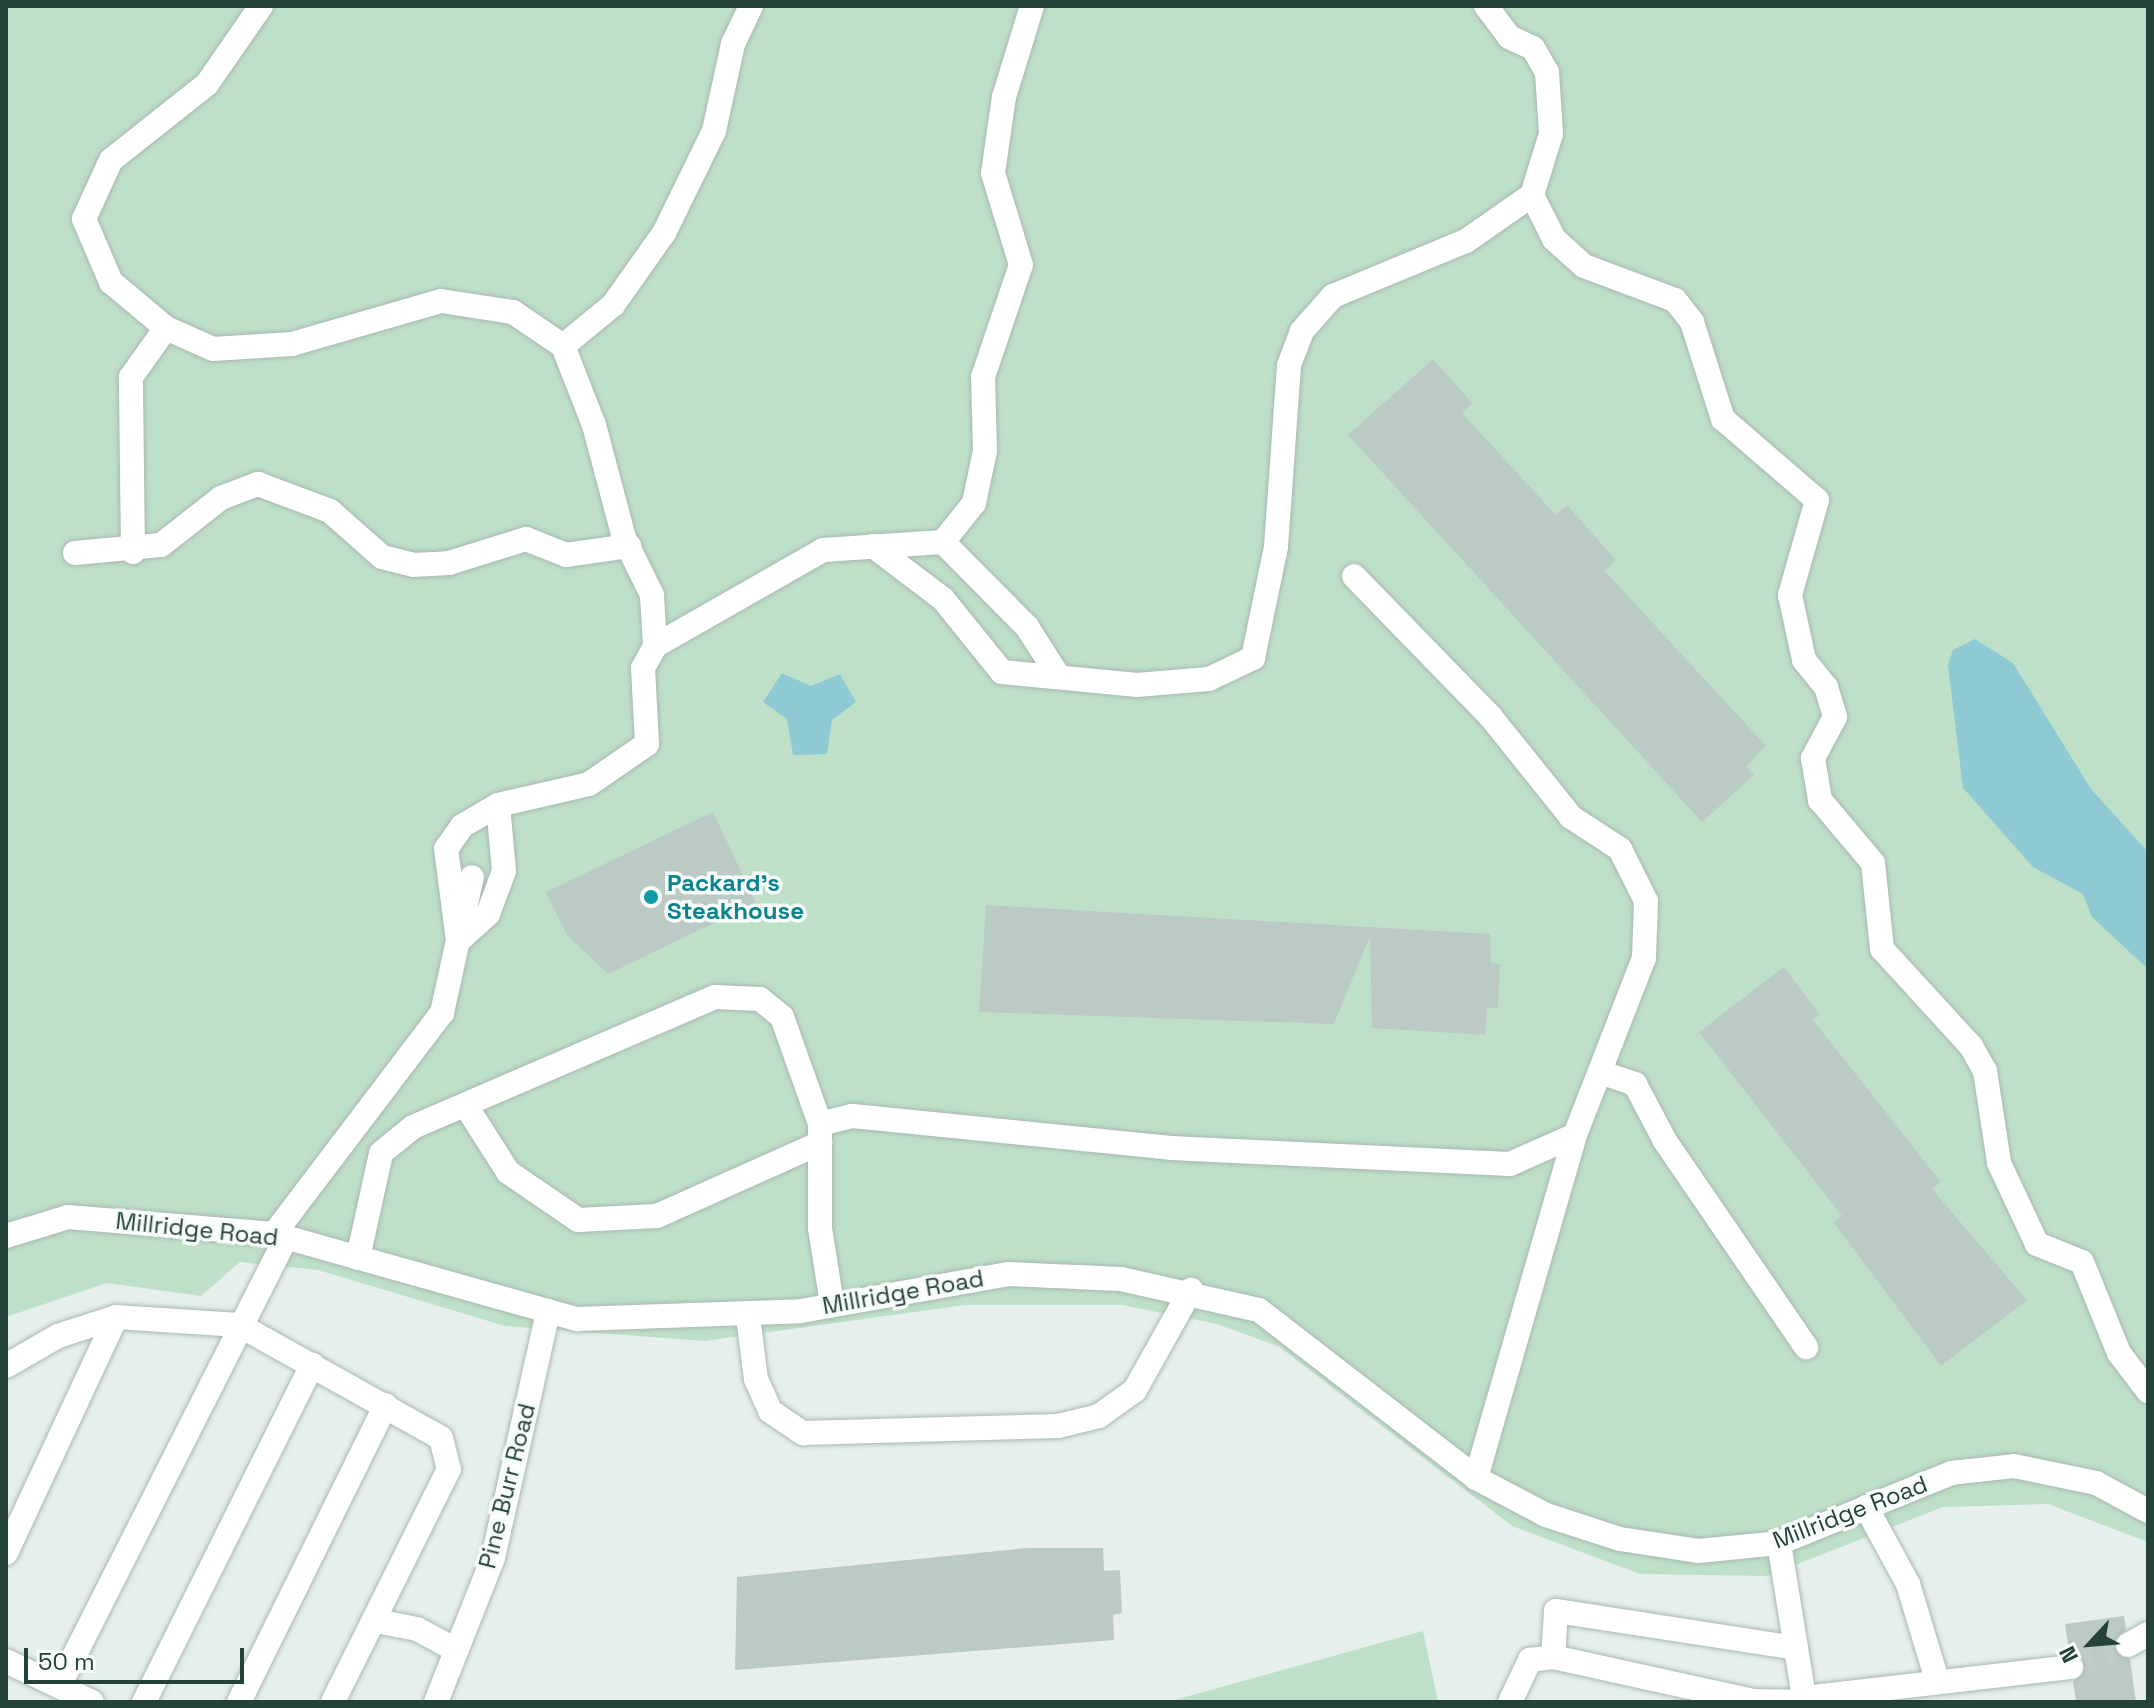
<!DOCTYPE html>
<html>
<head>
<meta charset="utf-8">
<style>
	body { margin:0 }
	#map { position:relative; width:2154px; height:1708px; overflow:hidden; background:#e6efeb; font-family:"Space Grotesk",sans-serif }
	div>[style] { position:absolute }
	.green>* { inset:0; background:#bfe0c8 }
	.water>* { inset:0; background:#8ec9d4 }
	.building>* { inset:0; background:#bbcac4 }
	.minor-tunnel>* { height:24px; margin-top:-12px; transform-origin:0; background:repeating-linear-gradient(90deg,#bfccc8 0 24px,transparent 0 36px) }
	.roads { filter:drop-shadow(0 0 2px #a8b8b2) drop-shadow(0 0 2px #a8b8b2) }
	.minor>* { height:24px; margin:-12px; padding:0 12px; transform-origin:12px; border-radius:12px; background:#fff }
	.dots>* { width:22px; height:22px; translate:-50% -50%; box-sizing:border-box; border:4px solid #f7fbf9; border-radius:50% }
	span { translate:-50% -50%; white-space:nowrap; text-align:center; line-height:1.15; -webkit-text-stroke:7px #f7fbf9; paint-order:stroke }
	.culture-label { font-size:24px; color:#0d838f; font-weight:700 }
	.left { translate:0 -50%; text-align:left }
	.street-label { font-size:24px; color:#24423a }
	.frame { position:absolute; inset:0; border:8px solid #24423a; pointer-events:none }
	.north { position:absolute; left:2050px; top:1604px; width:80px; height:80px; -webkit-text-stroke:6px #f7fbf9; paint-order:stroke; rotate:244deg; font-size:22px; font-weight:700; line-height:32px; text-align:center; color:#24423a }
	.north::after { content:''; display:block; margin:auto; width:28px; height:36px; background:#24423a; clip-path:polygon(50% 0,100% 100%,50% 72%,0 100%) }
	.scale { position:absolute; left:24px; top:1648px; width:220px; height:36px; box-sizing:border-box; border:4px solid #24423a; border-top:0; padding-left:10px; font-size:24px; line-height:28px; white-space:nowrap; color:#24423a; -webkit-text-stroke:6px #f7fbf9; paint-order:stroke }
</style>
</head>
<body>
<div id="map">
	<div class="green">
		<i style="clip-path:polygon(6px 6px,2148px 6px,2148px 1542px,2048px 1504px,1943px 1507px,1767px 1576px,1640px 1574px,1512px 1526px,1280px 1347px,1217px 1324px,1122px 1305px,965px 1305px,705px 1341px,505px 1326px,318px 1270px,240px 1262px,201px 1296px,107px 1283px,6px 1317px)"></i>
		<i style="clip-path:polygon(1423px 1631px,1438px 1702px,1167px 1702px)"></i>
	</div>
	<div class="water">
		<i style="clip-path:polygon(1975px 639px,2013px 663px,2091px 789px,2148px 852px,2148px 969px,2092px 917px,2083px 894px,2033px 867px,1963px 788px,1948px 665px,1953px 650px)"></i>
		<i style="clip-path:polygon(782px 673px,811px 686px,840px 674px,856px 702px,832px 720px,827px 754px,793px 755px,787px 719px,763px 702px)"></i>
	</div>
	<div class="building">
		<i style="clip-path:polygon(1433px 359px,1472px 403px,1462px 413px,1556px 515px,1567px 505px,1616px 560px,1605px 571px,1766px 746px,1746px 766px,1754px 775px,1702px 822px,1348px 435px)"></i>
		<i style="clip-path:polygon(713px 812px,756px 903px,608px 974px,567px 935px,546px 892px)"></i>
		<i style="clip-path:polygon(986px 905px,1490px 934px,1491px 963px,1500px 964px,1498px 1008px,1487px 1008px,1485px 1035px,1372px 1028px,1370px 936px,1334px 1024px,979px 1012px)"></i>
		<i style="clip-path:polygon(1784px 967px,1820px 1015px,1813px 1020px,1941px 1182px,1932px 1189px,2027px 1300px,1941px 1366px,1833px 1222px,1842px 1216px,1699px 1032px)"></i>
		<i style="clip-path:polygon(1027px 1548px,1103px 1548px,1104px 1571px,1120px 1570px,1122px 1613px,1113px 1615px,1114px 1640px,735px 1670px,737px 1577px)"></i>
		<i style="clip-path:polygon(2124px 1616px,2126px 1629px,2113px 1645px,2130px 1659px,2136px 1702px,2076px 1702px,2073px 1682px,2086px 1665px,2069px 1652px,2065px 1624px)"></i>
	</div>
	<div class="minor-tunnel">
		<i style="left:2071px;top:1667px;width:61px;rotate:-21.1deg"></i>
	</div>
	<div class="roads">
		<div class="minor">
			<i style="left:261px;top:6px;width:95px;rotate:124.7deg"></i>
			<i style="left:207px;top:84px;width:122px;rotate:141.6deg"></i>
			<i style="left:111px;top:160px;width:65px;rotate:114.6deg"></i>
			<i style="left:84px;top:219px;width:69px;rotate:66.8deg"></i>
			<i style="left:111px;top:282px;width:72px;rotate:39.9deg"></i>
			<i style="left:166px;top:328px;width:51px;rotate:24.1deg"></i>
			<i style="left:213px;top:349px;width:79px;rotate:-3.6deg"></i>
			<i style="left:292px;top:344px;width:155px;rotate:-16.1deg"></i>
			<i style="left:441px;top:301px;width:73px;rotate:8.7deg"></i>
			<i style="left:513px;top:312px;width:60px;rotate:34.2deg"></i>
			<i style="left:563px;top:346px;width:85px;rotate:68.6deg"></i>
			<i style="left:594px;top:425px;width:117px;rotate:75.1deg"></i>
			<i style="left:624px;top:538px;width:64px;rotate:63.8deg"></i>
			<i style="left:652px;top:595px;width:51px;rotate:86.6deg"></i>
			<i style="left:1486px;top:6px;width:39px;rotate:53deg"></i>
			<i style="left:1509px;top:37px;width:26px;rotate:25deg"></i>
			<i style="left:1533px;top:48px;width:28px;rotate:60deg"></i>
			<i style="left:1547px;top:72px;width:62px;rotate:86.3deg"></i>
			<i style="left:1551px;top:134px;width:64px;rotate:107.3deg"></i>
			<i style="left:1532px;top:195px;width:49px;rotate:63.4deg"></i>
			<i style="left:1554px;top:239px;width:40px;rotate:42deg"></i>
			<i style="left:1584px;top:266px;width:97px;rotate:20.5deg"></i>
			<i style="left:1675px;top:300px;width:28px;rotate:52deg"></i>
			<i style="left:1692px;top:322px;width:102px;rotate:72.3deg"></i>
			<i style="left:1723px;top:419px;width:124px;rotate:40.8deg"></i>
			<i style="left:1817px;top:500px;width:99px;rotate:105.9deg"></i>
			<i style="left:1790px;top:595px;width:66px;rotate:77.8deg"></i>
			<i style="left:1804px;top:660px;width:35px;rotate:51deg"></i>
			<i style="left:1826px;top:687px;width:31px;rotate:73deg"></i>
			<i style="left:1835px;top:717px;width:47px;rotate:118.2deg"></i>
			<i style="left:1813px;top:758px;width:43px;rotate:80.5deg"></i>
			<i style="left:1820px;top:800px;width:82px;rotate:49.9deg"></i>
			<i style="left:1873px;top:863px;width:86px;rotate:84deg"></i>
			<i style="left:1882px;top:949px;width:132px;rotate:47.5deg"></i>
			<i style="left:1971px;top:1046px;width:29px;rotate:61deg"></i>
			<i style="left:1985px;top:1071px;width:93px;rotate:81.3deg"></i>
			<i style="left:1999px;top:1163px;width:89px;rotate:64.9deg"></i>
			<i style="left:2037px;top:1244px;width:48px;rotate:21.8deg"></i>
			<i style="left:2082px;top:1262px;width:98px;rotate:67.9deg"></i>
			<i style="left:2119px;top:1353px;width:48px;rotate:52.7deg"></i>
			<i style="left:563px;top:346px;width:65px;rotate:-39.4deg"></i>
			<i style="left:613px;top:305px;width:88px;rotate:-54.7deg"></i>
			<i style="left:664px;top:233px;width:114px;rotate:-63.9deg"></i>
			<i style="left:714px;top:131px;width:89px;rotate:-77.7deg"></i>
			<i style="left:733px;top:44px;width:42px;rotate:-64.7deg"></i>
			<i style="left:943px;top:542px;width:50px;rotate:-51.5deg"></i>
			<i style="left:974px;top:503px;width:53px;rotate:-78.1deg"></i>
			<i style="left:985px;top:451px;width:74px;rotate:-91.5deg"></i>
			<i style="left:983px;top:377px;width:118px;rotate:-71.3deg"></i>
			<i style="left:1021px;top:265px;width:96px;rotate:-106.9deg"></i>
			<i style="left:993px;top:173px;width:77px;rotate:-81.8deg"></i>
			<i style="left:1004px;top:97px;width:95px;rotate:-72.9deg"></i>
			<i style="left:873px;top:546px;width:88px;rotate:37.1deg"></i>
			<i style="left:943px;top:599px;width:94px;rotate:51.1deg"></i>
			<i style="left:1002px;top:672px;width:136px;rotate:5.5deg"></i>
			<i style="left:1137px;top:685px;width:72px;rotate:-4.8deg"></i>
			<i style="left:1209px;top:679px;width:49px;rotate:-25.5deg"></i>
			<i style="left:1253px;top:658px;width:113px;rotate:-78.3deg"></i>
			<i style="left:1276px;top:547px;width:182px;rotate:-85.9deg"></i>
			<i style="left:1289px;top:365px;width:36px;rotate:-69deg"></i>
			<i style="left:1302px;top:331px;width:47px;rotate:-48.5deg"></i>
			<i style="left:1333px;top:296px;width:144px;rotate:-22.5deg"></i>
			<i style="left:1466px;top:241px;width:80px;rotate:-34.9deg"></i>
			<i style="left:133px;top:552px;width:175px;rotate:-90.7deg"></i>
			<i style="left:131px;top:377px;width:60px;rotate:-54.5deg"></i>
			<i style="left:75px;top:553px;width:86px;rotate:-5.3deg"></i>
			<i style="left:161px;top:545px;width:76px;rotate:-38.1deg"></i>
			<i style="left:221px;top:498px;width:40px;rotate:-21deg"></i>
			<i style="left:258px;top:484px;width:77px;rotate:20.6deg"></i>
			<i style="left:330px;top:511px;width:69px;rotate:41.5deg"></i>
			<i style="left:382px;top:557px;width:32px;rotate:14deg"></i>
			<i style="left:413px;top:565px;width:36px;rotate:-3deg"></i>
			<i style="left:449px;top:563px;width:81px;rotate:-17.3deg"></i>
			<i style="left:526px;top:539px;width:43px;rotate:21.8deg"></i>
			<i style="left:566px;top:555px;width:64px;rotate:-8.1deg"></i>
			<i style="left:498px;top:805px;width:66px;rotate:84.8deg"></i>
			<i style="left:504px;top:871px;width:46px;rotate:110.4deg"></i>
			<i style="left:488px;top:914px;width:40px;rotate:138deg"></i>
			<i style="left:458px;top:941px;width:93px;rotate:-97.4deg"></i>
			<i style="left:446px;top:849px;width:28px;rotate:-55deg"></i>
			<i style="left:462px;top:826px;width:42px;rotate:-30.3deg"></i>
			<i style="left:498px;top:805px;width:93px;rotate:-13deg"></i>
			<i style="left:589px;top:784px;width:70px;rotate:-34.6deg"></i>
			<i style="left:647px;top:744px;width:76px;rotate:-93deg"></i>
			<i style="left:643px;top:668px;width:25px;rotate:-61deg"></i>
			<i style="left:655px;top:646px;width:193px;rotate:-29.7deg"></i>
			<i style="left:823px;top:550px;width:120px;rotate:-3.8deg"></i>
			<i style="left:943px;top:542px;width:120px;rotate:45.3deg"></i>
			<i style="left:1027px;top:627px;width:56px;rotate:57.4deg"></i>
			<i style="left:1603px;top:1073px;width:34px;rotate:19deg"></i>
			<i style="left:1635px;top:1084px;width:64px;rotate:62.2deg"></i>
			<i style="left:1665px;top:1141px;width:250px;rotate:55.6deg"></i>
			<i style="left:466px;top:1106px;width:78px;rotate:57.5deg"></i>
			<i style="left:508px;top:1172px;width:85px;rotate:34.4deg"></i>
			<i style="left:578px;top:1220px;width:79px;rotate:-2.9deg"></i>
			<i style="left:657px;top:1216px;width:179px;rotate:-24.1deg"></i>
			<i style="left:274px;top:1234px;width:278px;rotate:-52.8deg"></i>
			<i style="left:442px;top:1013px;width:139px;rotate:-77.6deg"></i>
			<i style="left:6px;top:1236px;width:65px;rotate:-17deg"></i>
			<i style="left:68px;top:1217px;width:207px;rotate:4.7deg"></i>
			<i style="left:274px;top:1234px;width:315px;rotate:15.7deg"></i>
			<i style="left:577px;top:1319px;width:224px;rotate:-2deg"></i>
			<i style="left:801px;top:1311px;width:210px;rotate:-10.1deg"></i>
			<i style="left:1008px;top:1274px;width:113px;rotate:2.5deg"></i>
			<i style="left:1121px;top:1279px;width:141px;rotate:12.7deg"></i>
			<i style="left:1259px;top:1310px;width:274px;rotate:37.7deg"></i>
			<i style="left:1476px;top:1478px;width:79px;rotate:27.9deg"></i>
			<i style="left:1546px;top:1515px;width:78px;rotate:18deg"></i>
			<i style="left:1620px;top:1539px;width:79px;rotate:8.7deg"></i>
			<i style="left:1698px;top:1551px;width:81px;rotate:-5.6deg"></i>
			<i style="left:1779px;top:1543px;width:186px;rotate:-22.1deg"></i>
			<i style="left:1951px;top:1473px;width:63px;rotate:-6.3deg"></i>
			<i style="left:2014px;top:1466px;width:84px;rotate:11.7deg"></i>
			<i style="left:2096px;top:1483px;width:59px;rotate:28.3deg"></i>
			<i style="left:358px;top:1258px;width:107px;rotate:-77.6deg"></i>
			<i style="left:381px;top:1153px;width:41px;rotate:-39.1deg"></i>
			<i style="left:413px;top:1127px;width:329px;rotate:-23.3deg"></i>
			<i style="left:715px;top:997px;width:45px;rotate:2.5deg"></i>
			<i style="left:760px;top:999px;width:28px;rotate:39deg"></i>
			<i style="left:782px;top:1017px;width:114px;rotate:70.4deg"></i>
			<i style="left:832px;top:1304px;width:77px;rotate:-99deg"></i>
			<i style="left:820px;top:1228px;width:104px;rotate:-90deg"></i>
			<i style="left:820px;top:1124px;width:33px;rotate:-14deg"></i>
			<i style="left:852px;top:1116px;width:321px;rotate:5.7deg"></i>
			<i style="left:1171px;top:1148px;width:339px;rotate:2.7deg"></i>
			<i style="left:1510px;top:1164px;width:71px;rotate:-24deg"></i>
			<i style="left:1575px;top:1135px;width:190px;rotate:-68.7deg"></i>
			<i style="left:1644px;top:958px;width:57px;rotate:-88deg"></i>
			<i style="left:1646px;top:901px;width:58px;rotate:-116.6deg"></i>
			<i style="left:1620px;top:849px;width:59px;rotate:-146.9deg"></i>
			<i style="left:1571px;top:817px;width:129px;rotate:-128.7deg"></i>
			<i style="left:1490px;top:716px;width:195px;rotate:-134.2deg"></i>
			<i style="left:748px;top:1316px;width:64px;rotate:82.8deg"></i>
			<i style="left:756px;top:1379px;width:35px;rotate:66deg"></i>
			<i style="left:770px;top:1411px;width:40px;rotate:34deg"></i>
			<i style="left:803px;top:1433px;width:255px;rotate:-1.6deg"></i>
			<i style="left:1058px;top:1426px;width:42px;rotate:-13.7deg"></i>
			<i style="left:1099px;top:1416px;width:44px;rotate:-35.8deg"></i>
			<i style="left:1135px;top:1390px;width:115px;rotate:-60.8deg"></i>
			<i style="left:6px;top:1366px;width:60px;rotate:-30deg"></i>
			<i style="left:58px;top:1336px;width:61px;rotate:-18.1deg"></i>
			<i style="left:116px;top:1317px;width:123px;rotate:3.7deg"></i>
			<i style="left:239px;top:1325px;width:231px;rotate:29.2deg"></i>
			<i style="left:441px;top:1438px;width:32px;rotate:76deg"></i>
			<i style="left:449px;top:1469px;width:260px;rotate:116.5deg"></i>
			<i style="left:1476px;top:1478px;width:357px;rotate:-73.9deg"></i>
			<i style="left:1866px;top:1507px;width:88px;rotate:61.4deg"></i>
			<i style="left:1908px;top:1584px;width:100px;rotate:73.2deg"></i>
			<i style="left:1779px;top:1543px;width:157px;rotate:80.8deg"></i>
			<i style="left:1804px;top:1698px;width:269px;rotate:-6.6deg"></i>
			<i style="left:6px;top:1553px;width:260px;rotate:-65deg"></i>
			<i style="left:376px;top:1621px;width:42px;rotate:11deg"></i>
			<i style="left:417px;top:1629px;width:44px;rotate:28.3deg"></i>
			<i style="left:2128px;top:1645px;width:23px;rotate:-29deg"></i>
			<i style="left:1796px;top:1648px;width:243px;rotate:-171.2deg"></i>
			<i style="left:1556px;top:1611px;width:46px;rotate:93.7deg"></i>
			<i style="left:1553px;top:1657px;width:205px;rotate:12.4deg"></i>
			<i style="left:1753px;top:1701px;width:52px;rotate:1.1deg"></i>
			<i style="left:6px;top:1661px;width:95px;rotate:25.5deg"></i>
			<i style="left:59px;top:1686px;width:502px;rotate:-63.13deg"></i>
			<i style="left:144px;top:1702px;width:377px;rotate:-63.5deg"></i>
			<i style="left:239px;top:1702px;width:331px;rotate:-63.7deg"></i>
			<i style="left:436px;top:1702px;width:155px;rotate:-68.4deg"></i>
			<i style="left:493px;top:1558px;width:253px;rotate:-77.4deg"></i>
			<i style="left:1510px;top:1702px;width:47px;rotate:-64.5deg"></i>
			<i style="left:1530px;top:1660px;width:23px;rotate:-7deg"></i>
		</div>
	</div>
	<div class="dots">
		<i style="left:651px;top:897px;background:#0f9aa8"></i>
	</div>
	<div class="culture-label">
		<span class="left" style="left:667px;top:897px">Packard's<br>Steakhouse</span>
	</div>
	<div class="street-label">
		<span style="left:197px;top:1229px;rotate:6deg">Millridge Road</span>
		<span style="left:903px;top:1292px;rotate:-10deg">Millridge Road</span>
		<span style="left:507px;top:1486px;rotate:-76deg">Pine Burr Road</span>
		<span style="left:1850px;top:1512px;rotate:-21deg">Millridge Road</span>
	</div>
	<div class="frame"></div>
	<div class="north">N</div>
	<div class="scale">50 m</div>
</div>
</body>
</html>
